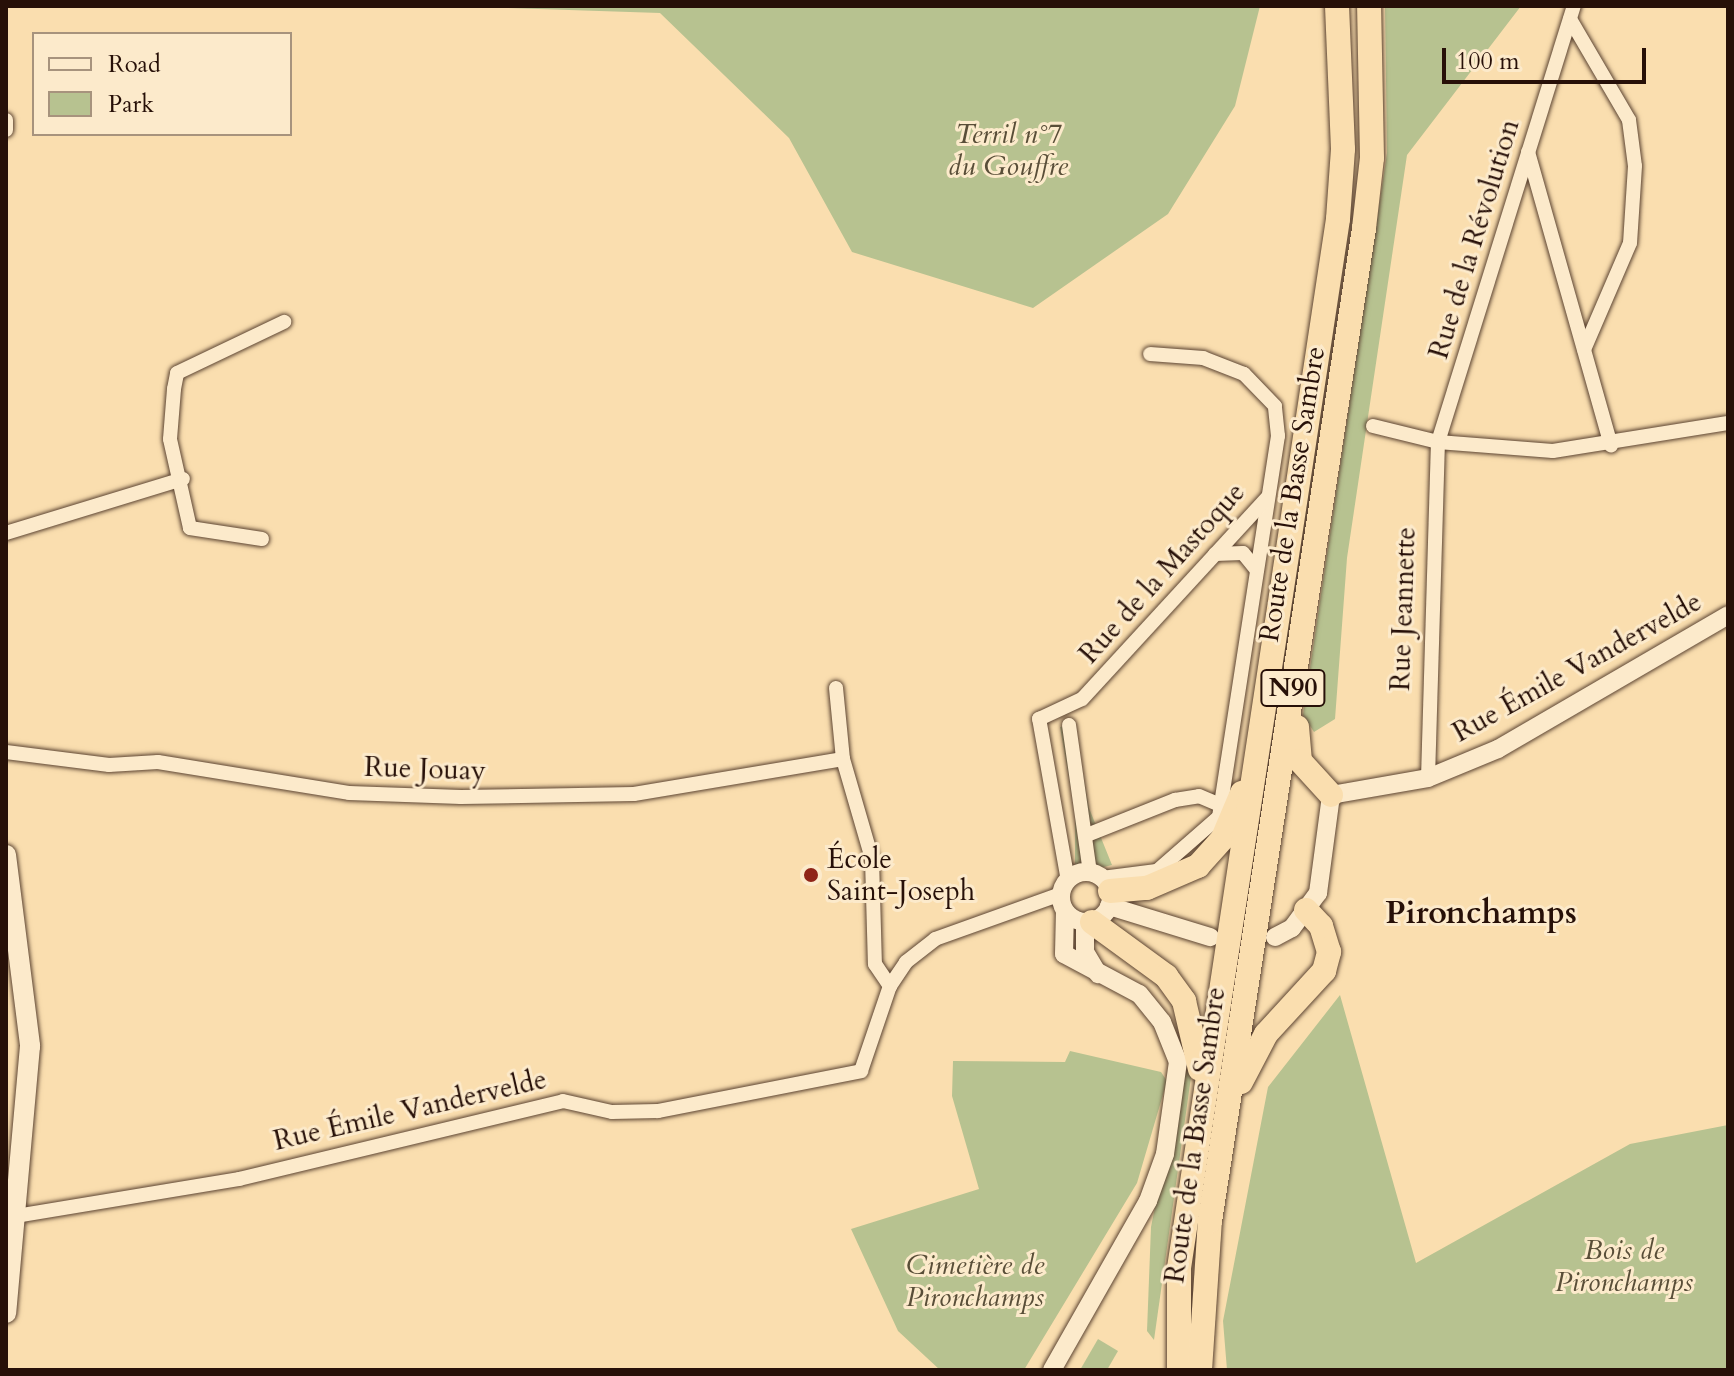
<!DOCTYPE html>
<html>
<head>
<meta charset="utf-8">
<style>
	body { margin:0 }
	#map { position:relative; width:1734px; height:1376px; overflow:hidden; background:#fadeaf; font-family:Cardo,serif }
	div>[style] { position:absolute }
	.green>* { inset:0; background:#b7c290 }
	.roads { filter:drop-shadow(0 0 2px #5c4432) drop-shadow(0 0 2px #5c4432) }
	.minor>* { height:14px; margin:-7px; padding:0 7px; transform-origin:7px; border-radius:7px; background:#fceacb }
	.tertiary>* { height:18px; margin:-9px; padding:0 9px; transform-origin:9px; border-radius:9px; background:#fceacb }
	.tertiary>.ring { margin:-9px; padding:0; box-sizing:content-box; background:none; border:18px solid #fceacb; border-radius:50% }
	.secondary>* { height:20px; margin:-10px; padding:0 10px; transform-origin:10px; border-radius:10px; background:#fceacb }
	.trunk>* { height:24px; margin:-12px; padding:0 12px; transform-origin:12px; border-radius:12px; background:#fadeaf }
	.dots>* { width:22px; height:22px; translate:-50% -50%; box-sizing:border-box; border:4px solid #fceacb; border-radius:50% }
	span { translate:-50% -50%; white-space:nowrap; text-align:center; line-height:1.15; -webkit-text-stroke:6px #fceacb; paint-order:stroke }
	.shield-label span { padding:2px 6px; background:#fceacb; border:2px solid; border-radius:6px; -webkit-text-stroke-width:0 }
	.shield-label { font-size:26px; color:#271008; font-weight:700 }
	.park-label { font-size:28px; color:#594e38; font-style:italic }
	.street-label { font-size:28px; color:#271008 }
	.poi-label { font-size:28px; color:#271008 }
	.left { translate:0 -50%; text-align:left }
	.quarter-label { font-size:32px; color:#271008; font-weight:700 }
	.frame { position:absolute; inset:0; border:8px solid #271008; pointer-events:none }
	.legend { position:absolute; left:32px; top:32px; width:260px; height:104px; box-sizing:border-box; background:#fceacb; border:2px solid #a7937d; margin:0; padding:10px 14px; list-style:none; font-size:24px; color:#271008 }
	.legend li { display:flex; align-items:center; gap:16px; height:40px }
	.legend b { width:40px; border:2px solid #a7937d }
	.scale { position:absolute; left:1442px; top:48px; width:204px; height:36px; box-sizing:border-box; border:4px solid #271008; border-top:0; padding-left:10px; font-size:24px; line-height:28px; white-space:nowrap; color:#271008; -webkit-text-stroke:6px #fceacb; paint-order:stroke }
</style>
</head>
<body>
<div id="map">
	<div class="green">
		<i style="clip-path:polygon(451px 6px,1260px 6px,1235px 106px,1168px 214px,1033px 308px,852px 252px,789px 138px,660px 13px)"></i>
		<i style="clip-path:polygon(1385px 6px,1521px 6px,1407px 155px,1347px 558px,1335px 719px,1314px 732px,1303px 715px,1387px 153px)"></i>
		<i style="clip-path:polygon(1074px 724px,1089px 808px,1112px 865px,1075px 874px,1075px 812px,1060px 727px)"></i>
		<i style="clip-path:polygon(1340px 995px,1416px 1263px,1630px 1144px,1728px 1125px,1728px 1370px,1227px 1370px,1223px 1321px,1268px 1087px)"></i>
		<i style="clip-path:polygon(1070px 1051px,1161px 1072px,1167px 1081px,1137px 1183px,1024px 1370px,940px 1370px,898px 1331px,851px 1229px,979px 1189px,952px 1096px,953px 1061px,1065px 1062px)"></i>
		<i style="clip-path:polygon(1185px 1059px,1192px 1070px,1154px 1340px,1147px 1331px,1151px 1227px)"></i>
		<i style="clip-path:polygon(1098px 1339px,1118px 1351px,1107px 1370px,1080px 1370px)"></i>
	</div>
	<div class="roads">
		<div class="minor">
			<i style="left:1570px;top:19px;width:117px;rotate:59.7deg"></i>
			<i style="left:1629px;top:120px;width:46px;rotate:82.6deg"></i>
			<i style="left:1635px;top:166px;width:77px;rotate:93.7deg"></i>
			<i style="left:1630px;top:243px;width:116px;rotate:113.3deg"></i>
			<i style="left:6px;top:120px;width:10px;rotate:90deg"></i>
			<i style="left:1528px;top:152px;width:305px;rotate:74.2deg"></i>
			<i style="left:1373px;top:426px;width:67px;rotate:13.8deg"></i>
			<i style="left:1438px;top:442px;width:115px;rotate:4.5deg"></i>
			<i style="left:1553px;top:451px;width:177px;rotate:-9.1deg"></i>
			<i style="left:6px;top:533px;width:185px;rotate:-17deg"></i>
			<i style="left:262px;top:539px;width:73px;rotate:-171.3deg"></i>
			<i style="left:190px;top:528px;width:91px;rotate:-102.7deg"></i>
			<i style="left:170px;top:439px;width:50px;rotate:-85.4deg"></i>
			<i style="left:174px;top:389px;width:16px;rotate:-79deg"></i>
			<i style="left:177px;top:373px;width:119px;rotate:-25.5deg"></i>
			<i style="left:1215px;top:554px;width:28px;rotate:-2deg"></i>
			<i style="left:1243px;top:553px;width:22px;rotate:51deg"></i>
			<i style="left:836px;top:688px;width:71px;rotate:84.4deg"></i>
			<i style="left:843px;top:759px;width:104px;rotate:73.8deg"></i>
			<i style="left:872px;top:859px;width:105px;rotate:88.4deg"></i>
			<i style="left:875px;top:964px;width:27px;rotate:56deg"></i>
			<i style="left:1069px;top:725px;width:149px;rotate:81.9deg"></i>
			<i style="left:6px;top:752px;width:104px;rotate:7.2deg"></i>
			<i style="left:109px;top:765px;width:49px;rotate:-3.5deg"></i>
			<i style="left:158px;top:762px;width:193px;rotate:9.2deg"></i>
			<i style="left:349px;top:793px;width:112px;rotate:2deg"></i>
			<i style="left:461px;top:797px;width:173px;rotate:-1deg"></i>
			<i style="left:634px;top:794px;width:212px;rotate:-9.5deg"></i>
			<i style="left:1428px;top:778px;width:336px;rotate:-88.3deg"></i>
			<i style="left:1438px;top:442px;width:457px;rotate:-72.7deg"></i>
			<i style="left:1087px;top:835px;width:95px;rotate:-21.7deg"></i>
			<i style="left:1175px;top:800px;width:24px;rotate:-9deg"></i>
			<i style="left:1199px;top:796px;width:23px;rotate:23deg"></i>
			<i style="left:1102px;top:878px;width:55px;rotate:-7.3deg"></i>
			<i style="left:1157px;top:871px;width:82px;rotate:-41.1deg"></i>
			<i style="left:1219px;top:817px;width:386px;rotate:-81.2deg"></i>
			<i style="left:1278px;top:436px;width:30px;rotate:-96deg"></i>
			<i style="left:1275px;top:406px;width:45px;rotate:-134.1deg"></i>
			<i style="left:1244px;top:374px;width:44px;rotate:-158.7deg"></i>
			<i style="left:1203px;top:358px;width:53px;rotate:-175.7deg"></i>
			<i style="left:1068px;top:881px;width:165px;rotate:-100.1deg"></i>
			<i style="left:1039px;top:719px;width:47px;rotate:-24.9deg"></i>
			<i style="left:1082px;top:699px;width:273px;rotate:-47.4deg"></i>
			<i style="left:16px;top:1216px;width:226px;rotate:-9.4deg"></i>
			<i style="left:239px;top:1179px;width:333px;rotate:-13.5deg"></i>
			<i style="left:563px;top:1101px;width:50px;rotate:12.7deg"></i>
			<i style="left:612px;top:1112px;width:46px;rotate:-1.2deg"></i>
			<i style="left:658px;top:1111px;width:207px;rotate:-11.1deg"></i>
			<i style="left:861px;top:1071px;width:90px;rotate:-71.2deg"></i>
			<i style="left:890px;top:986px;width:29px;rotate:-56deg"></i>
			<i style="left:906px;top:962px;width:37px;rotate:-38deg"></i>
			<i style="left:935px;top:939px;width:134px;rotate:-19.7deg"></i>
		</div>
		<div class="tertiary">
			<i class="ring" style="left:1061px;top:872px;width:32px;height:32px"></i>
			<i style="left:1109px;top:906px;width:106px;rotate:17.1deg"></i>
			<i style="left:1085px;top:923px;width:29px;rotate:90deg"></i>
			<i style="left:1085px;top:952px;width:26px;rotate:59deg"></i>
			<i style="left:1275px;top:937px;width:19px;rotate:-28deg"></i>
			<i style="left:1292px;top:928px;width:44px;rotate:-53.4deg"></i>
			<i style="left:1318px;top:893px;width:99px;rotate:-82.4deg"></i>
			<i style="left:1331px;top:795px;width:98px;rotate:-9.9deg"></i>
			<i style="left:1428px;top:778px;width:76px;rotate:-22.5deg"></i>
			<i style="left:1498px;top:749px;width:266px;rotate:-30.2deg"></i>
			<i style="left:1052px;top:1370px;width:194px;rotate:-60.4deg"></i>
			<i style="left:1148px;top:1201px;width:50px;rotate:-70.1deg"></i>
			<i style="left:1165px;top:1154px;width:93px;rotate:-82deg"></i>
			<i style="left:1178px;top:1062px;width:43px;rotate:-111.8deg"></i>
			<i style="left:1162px;top:1022px;width:36px;rotate:-129deg"></i>
			<i style="left:1139px;top:994px;width:85px;rotate:-151.9deg"></i>
			<i style="left:1064px;top:954px;width:43px;rotate:-88.7deg"></i>
		</div>
		<div class="secondary">
			<i style="left:6px;top:855px;width:193px;rotate:82.8deg"></i>
			<i style="left:30px;top:1046px;width:268px;rotate:95.1deg"></i>
		</div>
		<div class="trunk">
			<i style="left:1297px;top:727px;width:34px;rotate:85deg"></i>
			<i style="left:1300px;top:761px;width:46px;rotate:47.6deg"></i>
			<i style="left:1110px;top:891px;width:37px;rotate:-5deg"></i>
			<i style="left:1147px;top:888px;width:56px;rotate:-23.3deg"></i>
			<i style="left:1198px;top:866px;width:38px;rotate:-48deg"></i>
			<i style="left:1223px;top:838px;width:49px;rotate:-67.1deg"></i>
			<i style="left:1092px;top:922px;width:92px;rotate:36.1deg"></i>
			<i style="left:1166px;top:976px;width:31px;rotate:54deg"></i>
			<i style="left:1184px;top:1001px;width:70px;rotate:76.8deg"></i>
			<i style="left:1241px;top:1082px;width:54px;rotate:-62.5deg"></i>
			<i style="left:1266px;top:1034px;width:86px;rotate:-47.4deg"></i>
			<i style="left:1324px;top:971px;width:20px;rotate:-75deg"></i>
			<i style="left:1329px;top:952px;width:27px;rotate:-107deg"></i>
			<i style="left:1321px;top:926px;width:22px;rotate:-133deg"></i>
			<i style="left:1179px;top:1370px;width:102px;rotate:-90deg"></i>
			<i style="left:1179px;top:1268px;width:1061px;rotate:-81.38deg"></i>
			<i style="left:1338px;top:219px;width:70px;rotate:-85.9deg"></i>
			<i style="left:1343px;top:149px;width:143px;rotate:-92.4deg"></i>
			<i style="left:1200px;top:1370px;width:149px;rotate:-86.2deg"></i>
			<i style="left:1210px;top:1221px;width:1005px;rotate:-81.18deg"></i>
			<i style="left:1364px;top:228px;width:70px;rotate:-83.5deg"></i>
			<i style="left:1372px;top:158px;width:152px;rotate:-91.1deg"></i>
		</div>
	</div>
	<div class="dots">
		<i style="left:811px;top:875px;background:#8f2418"></i>
	</div>
	<div class="shield-label">
		<span style="left:1293px;top:688px">N90</span>
	</div>
	<div class="park-label">
		<span style="left:1008px;top:150px">Terril n°7<br>du Gouffre</span>
		<span style="left:1624px;top:1266px">Bois de<br>Pironchamps</span>
		<span style="left:975px;top:1281px">Cimetière de<br>Pironchamps</span>
	</div>
	<div class="street-label">
		<span style="left:1474px;top:239px;rotate:-73deg">Rue de la Révolution</span>
		<span style="left:1292px;top:494px;rotate:-81deg">Route de la Basse Sambre</span>
		<span style="left:1162px;top:573px;rotate:-48deg">Rue de la Mastoque</span>
		<span style="left:1403px;top:609px;rotate:-88deg">Rue Jeannette</span>
		<span style="left:1577px;top:667px;rotate:-29deg">Rue Émile Vandervelde</span>
		<span style="left:425px;top:769px;rotate:2deg">Rue Jouay</span>
		<span style="left:410px;top:1110px;rotate:-13deg">Rue Émile Vandervelde</span>
		<span style="left:1195px;top:1135px;rotate:-82deg">Route de la Basse Sambre</span>
	</div>
	<div class="poi-label">
		<span class="left" style="left:827px;top:875px">École<br>Saint-Joseph</span>
	</div>
	<div class="quarter-label">
		<span style="left:1481px;top:913px">Pironchamps</span>
	</div>
	<div class="frame"></div>
	<ul class="legend">
	<li><b style="height:10px;background:#fceacb"></b>Road</li>
	<li><b style="height:22px;background:#b7c290"></b>Park</li>
	</ul>
	<div class="scale">100 m</div>
</div>
</body>
</html>
